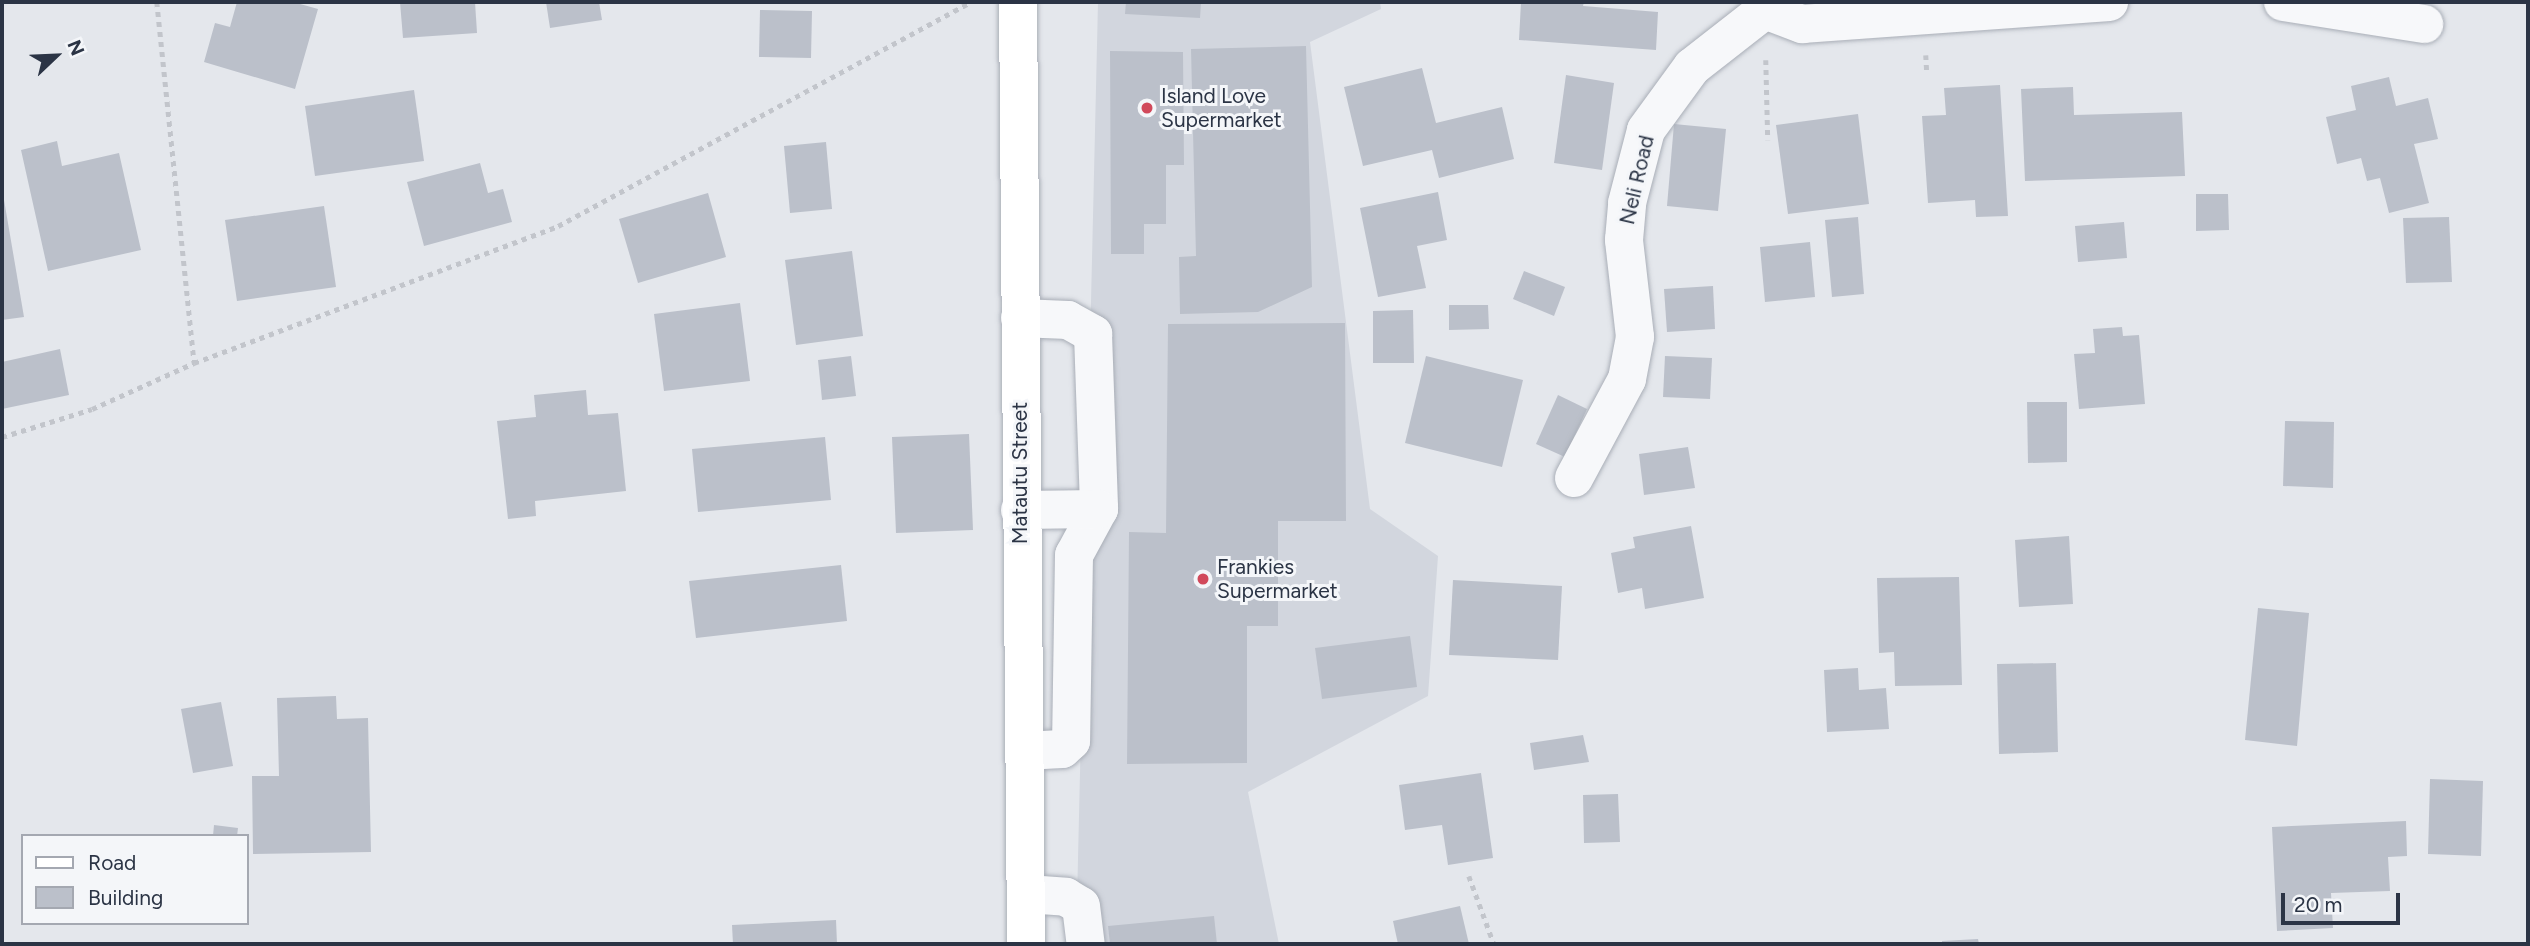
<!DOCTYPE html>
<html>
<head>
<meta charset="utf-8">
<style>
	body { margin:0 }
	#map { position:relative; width:2530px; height:946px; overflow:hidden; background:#e4e7ec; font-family:Figtree,sans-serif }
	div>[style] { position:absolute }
	.built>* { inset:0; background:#d2d6de }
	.building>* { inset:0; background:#bbc0ca }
	.path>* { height:4.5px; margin-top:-2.25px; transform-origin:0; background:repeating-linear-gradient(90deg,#c2c5cb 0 5px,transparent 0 10px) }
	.roads { filter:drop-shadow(0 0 2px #a9aeb7) drop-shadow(0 0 2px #a9aeb7) }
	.minor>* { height:38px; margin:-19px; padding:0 19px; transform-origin:19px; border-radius:19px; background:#f7f8fa }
	.major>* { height:38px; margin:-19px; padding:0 19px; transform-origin:19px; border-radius:19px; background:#fff }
	.dots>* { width:19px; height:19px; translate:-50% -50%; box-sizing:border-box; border:4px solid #f4f6f9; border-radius:50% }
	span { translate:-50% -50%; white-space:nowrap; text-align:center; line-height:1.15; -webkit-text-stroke:6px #f4f6f9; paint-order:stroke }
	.poi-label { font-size:21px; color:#2b3445 }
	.left { translate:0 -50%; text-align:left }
	.street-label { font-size:21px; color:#2b3445 }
	.frame { position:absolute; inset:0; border:4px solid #2b3445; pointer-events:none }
	.legend { position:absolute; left:21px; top:834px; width:228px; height:91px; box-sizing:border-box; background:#f4f6f9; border:2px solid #a4a8b1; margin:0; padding:9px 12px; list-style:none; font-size:21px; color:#2b3445 }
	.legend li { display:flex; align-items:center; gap:14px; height:35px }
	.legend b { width:35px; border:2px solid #a4a8b1 }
	.north { position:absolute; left:21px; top:21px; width:70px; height:70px; -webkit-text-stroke:5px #f4f6f9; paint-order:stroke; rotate:67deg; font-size:19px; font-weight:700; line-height:28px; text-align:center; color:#2b3445 }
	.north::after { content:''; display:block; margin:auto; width:24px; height:32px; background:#2b3445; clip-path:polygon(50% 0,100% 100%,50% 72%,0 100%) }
	.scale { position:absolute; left:2281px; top:893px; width:119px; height:32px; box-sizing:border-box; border:4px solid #2b3445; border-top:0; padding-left:9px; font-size:21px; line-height:24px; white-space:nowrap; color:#2b3445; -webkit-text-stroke:5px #f4f6f9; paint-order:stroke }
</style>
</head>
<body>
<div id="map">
	<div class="built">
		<i style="clip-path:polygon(1098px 2px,1380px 2px,1381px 9px,1310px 42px,1370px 509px,1438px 556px,1428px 696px,1248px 792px,1279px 944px,1076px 944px)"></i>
	</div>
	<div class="building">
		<i style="clip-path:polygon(237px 2px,293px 2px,318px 9px,295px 89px,204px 62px,215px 23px,230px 27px)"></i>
		<i style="clip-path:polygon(400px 2px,475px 2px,477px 33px,403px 38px)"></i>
		<i style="clip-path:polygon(546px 2px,599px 2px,602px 20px,550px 28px)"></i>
		<i style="clip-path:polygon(1126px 2px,1201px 2px,1200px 18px,1125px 14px)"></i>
		<i style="clip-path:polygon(1521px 2px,1584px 2px,1583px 6px,1658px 12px,1656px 50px,1519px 40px)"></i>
		<i style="clip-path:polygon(760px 10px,812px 11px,811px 58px,759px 57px)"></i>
		<i style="clip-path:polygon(1306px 46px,1312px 287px,1258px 312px,1180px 314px,1179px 257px,1196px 256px,1191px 49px)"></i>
		<i style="clip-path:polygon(1110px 51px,1183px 52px,1184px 165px,1166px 165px,1166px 224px,1144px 224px,1144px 254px,1111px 254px)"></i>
		<i style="clip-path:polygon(1422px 68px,1436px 123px,1502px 107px,1514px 159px,1439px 178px,1432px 150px,1363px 166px,1344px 87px)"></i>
		<i style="clip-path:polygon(1566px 75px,1614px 83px,1602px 170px,1554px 163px)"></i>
		<i style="clip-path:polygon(2389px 77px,2396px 106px,2428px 98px,2438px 139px,2414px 144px,2429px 203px,2389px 213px,2380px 178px,2367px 181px,2361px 158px,2337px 164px,2326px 117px,2356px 110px,2351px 86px)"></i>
		<i style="clip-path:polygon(2000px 85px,2008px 216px,1976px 217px,1975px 200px,1928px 203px,1922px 116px,1946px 115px,1944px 88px)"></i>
		<i style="clip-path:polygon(2073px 87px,2074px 115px,2182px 112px,2185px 176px,2025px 181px,2021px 89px)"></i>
		<i style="clip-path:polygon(414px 90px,424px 161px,315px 176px,305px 106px)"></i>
		<i style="clip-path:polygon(1858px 114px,1869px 204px,1788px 214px,1776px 125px)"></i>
		<i style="clip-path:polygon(1674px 124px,1726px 129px,1718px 211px,1667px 206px)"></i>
		<i style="clip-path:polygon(57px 141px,62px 166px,119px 153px,141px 250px,48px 271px,21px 150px)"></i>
		<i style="clip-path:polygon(826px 142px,832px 209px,790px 213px,784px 146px)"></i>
		<i style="clip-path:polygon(480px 163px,488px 193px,503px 189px,512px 222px,424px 246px,407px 182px)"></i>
		<i style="clip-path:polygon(2px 188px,24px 317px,2px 320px)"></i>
		<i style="clip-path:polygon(1438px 192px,1447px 240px,1417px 246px,1426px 288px,1378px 297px,1360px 208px)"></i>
		<i style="clip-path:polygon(708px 193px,726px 257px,638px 283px,619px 219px)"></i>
		<i style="clip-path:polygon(2196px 194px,2228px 194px,2229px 230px,2196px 231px)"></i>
		<i style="clip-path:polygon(324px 206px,336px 287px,237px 301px,225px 220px)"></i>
		<i style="clip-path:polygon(1858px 217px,1864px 294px,1832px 297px,1825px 220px)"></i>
		<i style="clip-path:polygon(2449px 217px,2452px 282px,2406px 283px,2403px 218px)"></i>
		<i style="clip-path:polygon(2124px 222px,2127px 258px,2078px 262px,2075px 226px)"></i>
		<i style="clip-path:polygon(1810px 242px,1815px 297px,1765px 302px,1760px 247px)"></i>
		<i style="clip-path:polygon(852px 251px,863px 336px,796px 345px,785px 260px)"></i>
		<i style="clip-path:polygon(1524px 271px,1565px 287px,1554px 316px,1513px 299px)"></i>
		<i style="clip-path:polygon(1713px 286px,1715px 329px,1667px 332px,1664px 289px)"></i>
		<i style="clip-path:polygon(740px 303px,750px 381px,664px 391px,654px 314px)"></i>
		<i style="clip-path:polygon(1449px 305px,1488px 305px,1489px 329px,1449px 330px)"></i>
		<i style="clip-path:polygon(1413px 310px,1414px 363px,1373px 363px,1373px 311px)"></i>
		<i style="clip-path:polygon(1345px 323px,1346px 521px,1278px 521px,1278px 626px,1247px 626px,1247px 763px,1127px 764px,1129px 532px,1166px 533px,1168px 324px)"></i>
		<i style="clip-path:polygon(2122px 327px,2123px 336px,2139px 335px,2145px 404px,2079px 409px,2074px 354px,2095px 353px,2093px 329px)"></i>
		<i style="clip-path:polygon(60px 349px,69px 395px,2px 409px,2px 362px)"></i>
		<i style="clip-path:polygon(851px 356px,856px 396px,822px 400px,818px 360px)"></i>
		<i style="clip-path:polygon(1426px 356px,1523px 380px,1502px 467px,1405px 443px)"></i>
		<i style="clip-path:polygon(1665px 356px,1712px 358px,1710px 399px,1663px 397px)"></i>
		<i style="clip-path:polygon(586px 390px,588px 415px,618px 413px,626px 491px,535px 501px,536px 516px,508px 519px,497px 421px,536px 417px,534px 395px)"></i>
		<i style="clip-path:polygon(1558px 395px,1587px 409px,1565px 457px,1536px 444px)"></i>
		<i style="clip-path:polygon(2027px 402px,2067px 402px,2067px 462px,2028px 463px)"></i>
		<i style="clip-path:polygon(2285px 421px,2334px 422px,2333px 488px,2283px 486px)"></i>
		<i style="clip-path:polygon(969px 434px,973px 530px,896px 533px,892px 437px)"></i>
		<i style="clip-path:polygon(825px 437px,831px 500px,698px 512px,692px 449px)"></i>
		<i style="clip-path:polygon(1688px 447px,1695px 488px,1644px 495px,1639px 454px)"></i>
		<i style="clip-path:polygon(1691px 526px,1704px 598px,1645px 609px,1642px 588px,1618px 593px,1611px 553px,1635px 548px,1633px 537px)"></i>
		<i style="clip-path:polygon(2069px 536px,2073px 604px,2019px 607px,2015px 540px)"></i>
		<i style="clip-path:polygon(841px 565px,847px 621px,696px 638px,689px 581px)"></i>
		<i style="clip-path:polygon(1959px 577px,1962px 685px,1895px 686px,1894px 652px,1879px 653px,1877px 578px)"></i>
		<i style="clip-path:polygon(1453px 580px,1562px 586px,1558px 660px,1449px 655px)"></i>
		<i style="clip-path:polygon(2258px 608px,2309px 613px,2297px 746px,2245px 740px)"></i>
		<i style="clip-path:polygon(1410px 636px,1417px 687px,1322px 699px,1315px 648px)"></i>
		<i style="clip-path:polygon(2056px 663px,2058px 752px,1999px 754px,1997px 664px)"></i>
		<i style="clip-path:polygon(1858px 668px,1859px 690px,1886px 688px,1889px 729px,1827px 732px,1824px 670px)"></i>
		<i style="clip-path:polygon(336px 696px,337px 719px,368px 718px,371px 852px,253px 854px,252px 776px,279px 776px,277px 698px)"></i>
		<i style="clip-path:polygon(221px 702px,233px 766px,193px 773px,181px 709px)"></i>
		<i style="clip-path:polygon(1583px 735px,1589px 762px,1534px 770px,1530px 743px)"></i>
		<i style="clip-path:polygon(1481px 773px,1493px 858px,1448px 865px,1442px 825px,1405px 830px,1399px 785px)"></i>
		<i style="clip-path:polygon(2430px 779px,2483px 781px,2481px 856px,2428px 854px)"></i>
		<i style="clip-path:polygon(1618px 794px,1620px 842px,1584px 843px,1583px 795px)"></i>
		<i style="clip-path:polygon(2406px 821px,2407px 856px,2388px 857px,2390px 891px,2331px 893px,2333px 928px,2277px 931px,2272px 827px)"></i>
		<i style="clip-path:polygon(214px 825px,238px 828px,237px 836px,213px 836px)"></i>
		<i style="clip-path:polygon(1460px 906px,1469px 944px,1398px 944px,1393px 921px)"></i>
		<i style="clip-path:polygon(1214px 916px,1217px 944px,1110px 944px,1108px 926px)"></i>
		<i style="clip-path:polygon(836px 920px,837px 944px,733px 944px,732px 925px)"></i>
		<i style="clip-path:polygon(1978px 939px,1979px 944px,1942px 944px,1942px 941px)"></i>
	</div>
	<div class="path">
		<i style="left:157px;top:2px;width:363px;rotate:84.1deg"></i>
		<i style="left:1926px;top:55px;width:17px;rotate:87deg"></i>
		<i style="left:1766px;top:60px;width:80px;rotate:88.6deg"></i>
		<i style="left:2px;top:437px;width:94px;rotate:-17.3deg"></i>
		<i style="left:92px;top:409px;width:112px;rotate:-24.3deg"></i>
		<i style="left:194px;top:363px;width:389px;rotate:-20.6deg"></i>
		<i style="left:558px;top:226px;width:469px;rotate:-28.5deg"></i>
		<i style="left:1469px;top:876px;width:72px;rotate:69.8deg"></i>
	</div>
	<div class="roads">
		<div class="minor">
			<i style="left:2283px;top:2px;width:143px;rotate:8.9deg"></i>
			<i style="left:1765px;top:10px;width:40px;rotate:21deg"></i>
			<i style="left:1802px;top:24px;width:308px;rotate:-4.1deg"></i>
			<i style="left:1020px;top:318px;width:48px;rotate:2.4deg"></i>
			<i style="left:1068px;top:320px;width:29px;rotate:29deg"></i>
			<i style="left:1093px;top:334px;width:175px;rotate:88deg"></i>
			<i style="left:1099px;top:509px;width:52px;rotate:118.5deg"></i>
			<i style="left:1074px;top:555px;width:186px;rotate:90.9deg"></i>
			<i style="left:1071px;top:741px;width:12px;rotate:138deg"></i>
			<i style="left:1062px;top:749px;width:38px;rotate:177deg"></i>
			<i style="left:1574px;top:478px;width:112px;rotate:-61.8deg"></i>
			<i style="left:1627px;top:379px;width:43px;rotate:-79.2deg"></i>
			<i style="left:1635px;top:337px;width:98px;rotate:-96.5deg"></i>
			<i style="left:1624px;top:240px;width:37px;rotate:-85deg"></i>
			<i style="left:1627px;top:203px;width:75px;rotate:-75.4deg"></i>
			<i style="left:1646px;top:130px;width:78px;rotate:-53.9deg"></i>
			<i style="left:1692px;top:67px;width:93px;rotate:-38deg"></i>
			<i style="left:1020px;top:510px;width:79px;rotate:-0.7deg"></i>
			<i style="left:1027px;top:894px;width:39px;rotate:4deg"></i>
			<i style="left:1066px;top:897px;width:17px;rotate:31deg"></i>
			<i style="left:1081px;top:906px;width:38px;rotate:83deg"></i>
		</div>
		<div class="major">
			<i style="left:1018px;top:2px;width:942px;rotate:89.51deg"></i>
		</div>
	</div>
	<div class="dots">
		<i style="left:1147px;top:108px;background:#d1495b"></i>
		<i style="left:1203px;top:579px;background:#d1495b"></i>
	</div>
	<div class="poi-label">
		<span class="left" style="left:1161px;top:108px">Island Love<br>Supermarket</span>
		<span class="left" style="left:1217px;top:579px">Frankies<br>Supermarket</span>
	</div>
	<div class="street-label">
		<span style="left:1637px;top:180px;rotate:-77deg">Neli Road</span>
		<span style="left:1020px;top:473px;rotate:-90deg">Matautu Street</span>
	</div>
	<div class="frame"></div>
	<ul class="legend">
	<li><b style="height:9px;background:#fff"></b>Road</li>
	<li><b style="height:19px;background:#bbc0ca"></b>Building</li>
	</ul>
	<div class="north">N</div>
	<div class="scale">20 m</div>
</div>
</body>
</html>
